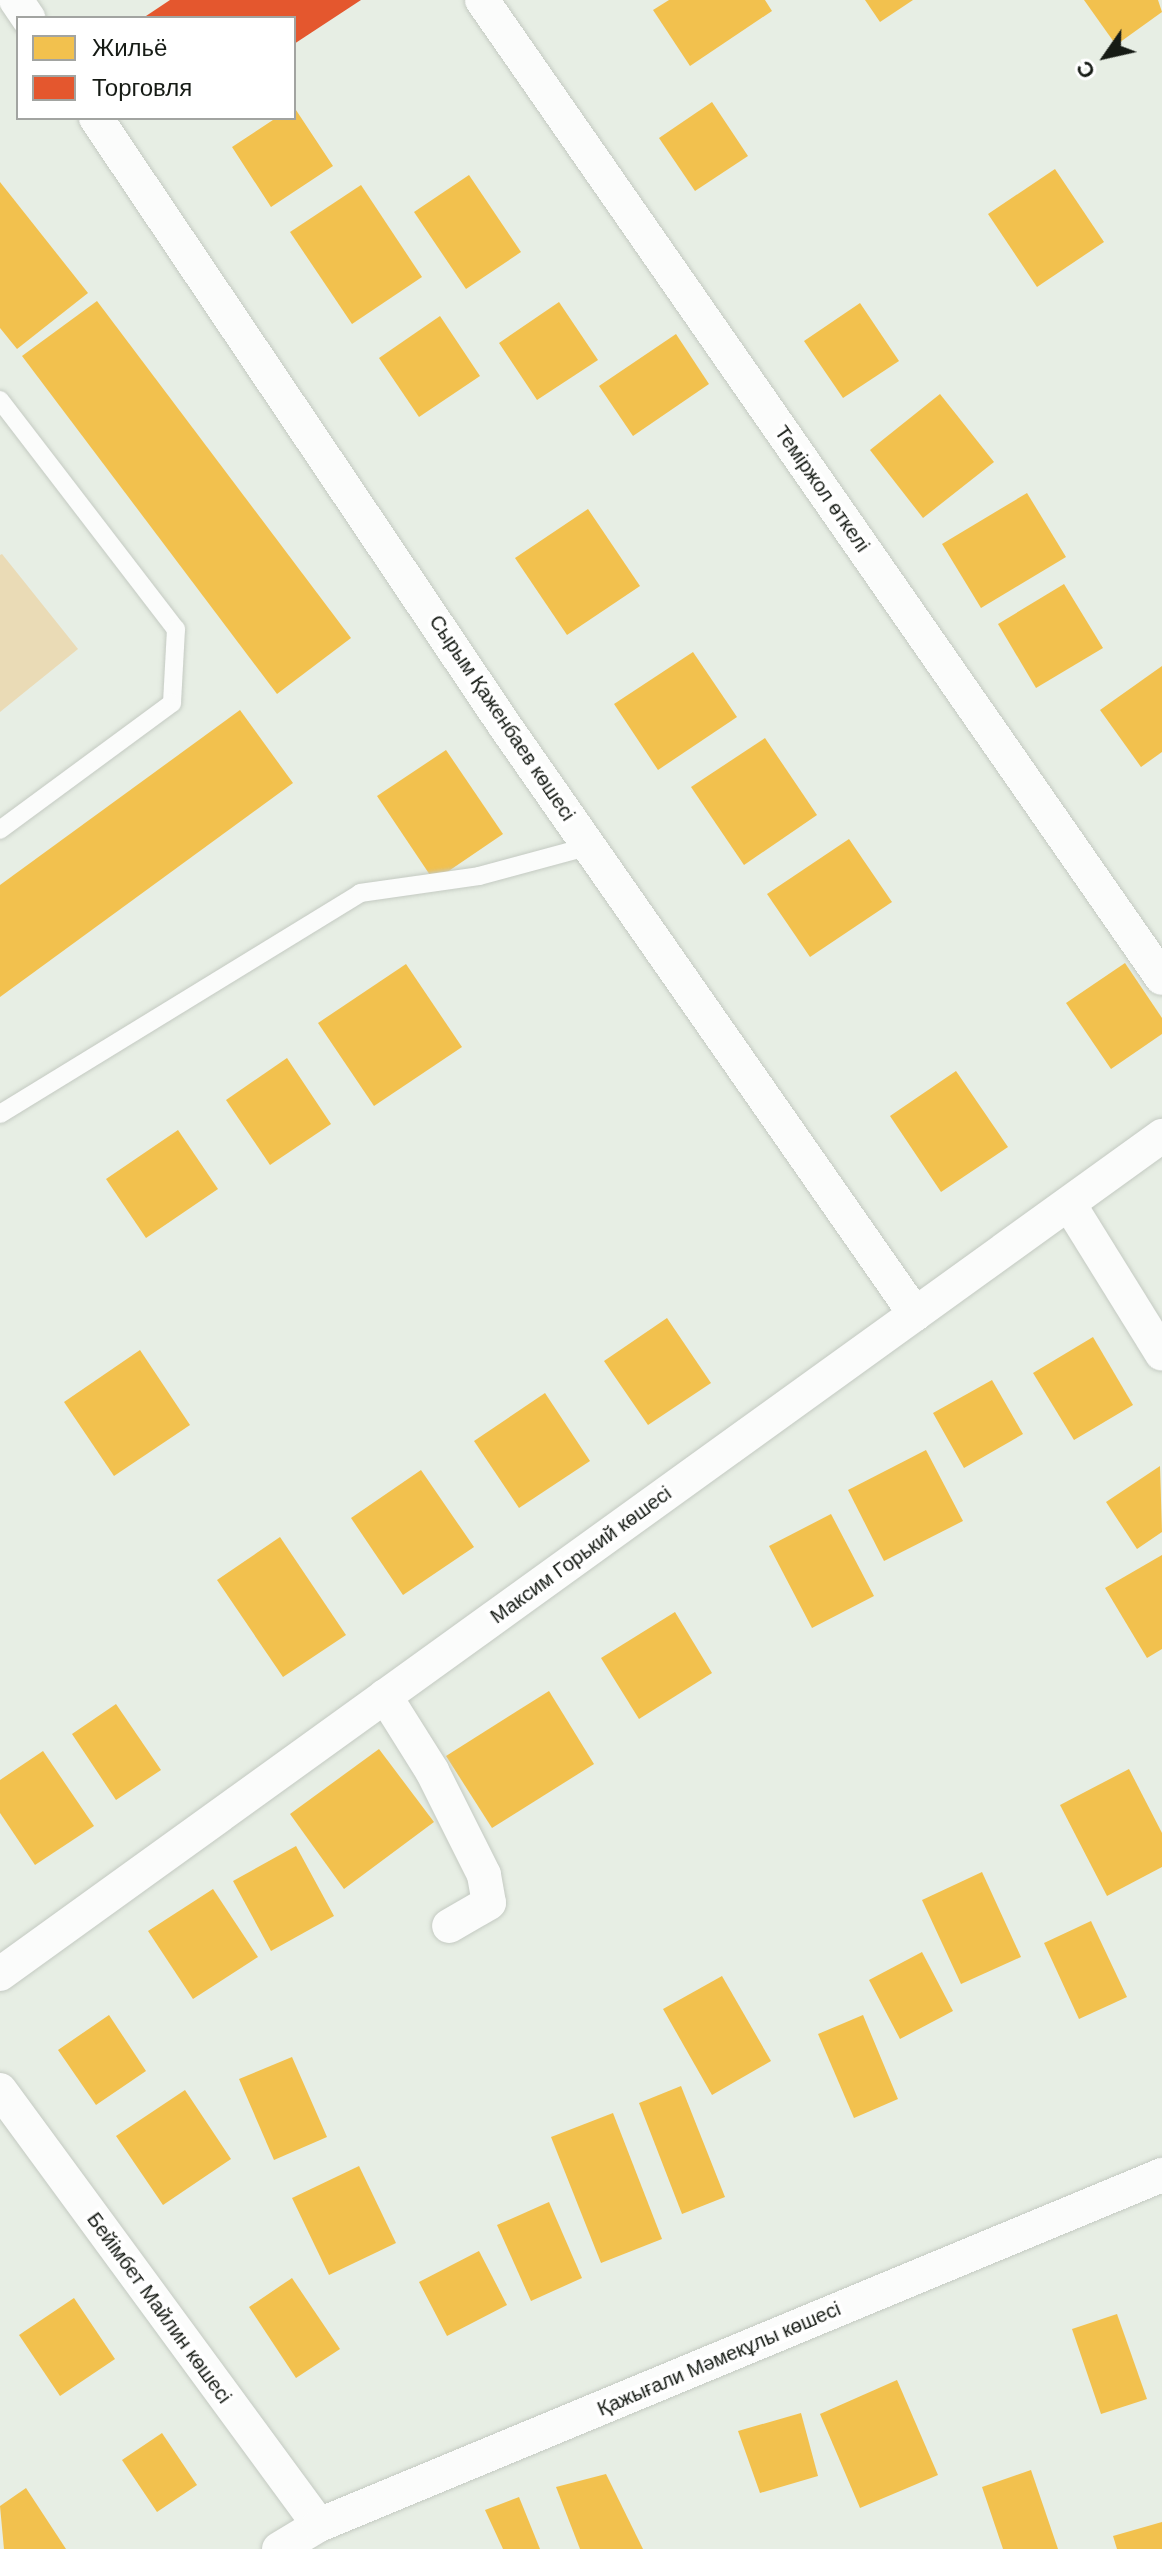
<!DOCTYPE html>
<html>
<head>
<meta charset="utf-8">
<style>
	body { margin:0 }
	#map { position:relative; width:1162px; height:2549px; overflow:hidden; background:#e7eee4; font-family:Helvetica,sans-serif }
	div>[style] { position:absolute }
	.green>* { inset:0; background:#eadbb6 }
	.homes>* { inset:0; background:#f2c14e }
	.shops>* { inset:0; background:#e4572e }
	.roads { filter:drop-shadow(0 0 2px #c4cac2) drop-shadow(0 0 2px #c4cac2) }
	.service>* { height:18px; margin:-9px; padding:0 9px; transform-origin:9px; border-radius:9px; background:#fbfcfb }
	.minor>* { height:34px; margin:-17px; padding:0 17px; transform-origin:17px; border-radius:17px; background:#fbfcfb }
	span { translate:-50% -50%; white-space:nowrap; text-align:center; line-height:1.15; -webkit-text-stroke:8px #fff; paint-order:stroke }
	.street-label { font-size:20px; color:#161b15 }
	.legend { position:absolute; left:16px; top:16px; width:280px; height:104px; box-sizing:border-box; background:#fff; border:2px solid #a2a4a1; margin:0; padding:10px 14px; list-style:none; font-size:24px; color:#161b15 }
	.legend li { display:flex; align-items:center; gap:16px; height:40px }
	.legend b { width:40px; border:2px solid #a2a4a1 }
	.north { position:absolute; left:1066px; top:16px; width:80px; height:80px; -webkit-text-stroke:6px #fff; paint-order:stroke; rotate:236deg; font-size:22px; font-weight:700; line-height:32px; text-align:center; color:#161b15 }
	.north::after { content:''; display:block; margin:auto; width:28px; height:36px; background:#161b15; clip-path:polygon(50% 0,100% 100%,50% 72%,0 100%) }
</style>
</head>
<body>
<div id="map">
	<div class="green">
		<i style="clip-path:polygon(2px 554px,78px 649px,0 712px,0 555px)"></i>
	</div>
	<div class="homes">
		<i style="clip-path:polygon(669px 0,765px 0,772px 11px,690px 66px,653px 10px)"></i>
		<i style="clip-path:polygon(865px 0,913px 0,880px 22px)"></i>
		<i style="clip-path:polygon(1084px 0,1158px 0,1162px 12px,1116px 45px)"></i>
		<i style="clip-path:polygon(712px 102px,748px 156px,695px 191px,659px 138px)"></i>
		<i style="clip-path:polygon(294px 107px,333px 166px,271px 207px,232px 147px,276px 118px,294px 118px)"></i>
		<i style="clip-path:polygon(1055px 169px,1104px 242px,1037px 287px,988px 214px)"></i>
		<i style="clip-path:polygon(469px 175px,521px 252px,466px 289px,414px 212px)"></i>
		<i style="clip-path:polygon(0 182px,88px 293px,17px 349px,0 328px)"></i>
		<i style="clip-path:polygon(361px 185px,422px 277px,352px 324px,290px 232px)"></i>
		<i style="clip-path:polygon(97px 301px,351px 638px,277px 694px,22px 356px)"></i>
		<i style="clip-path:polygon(559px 302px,598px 360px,537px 400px,499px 343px)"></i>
		<i style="clip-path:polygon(860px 303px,899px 361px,843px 398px,804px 341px)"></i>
		<i style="clip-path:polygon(440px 316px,480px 376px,419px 417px,379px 358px)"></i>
		<i style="clip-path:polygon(676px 334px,709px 384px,633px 436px,599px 386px)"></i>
		<i style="clip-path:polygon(940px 394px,994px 462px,923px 518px,870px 450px)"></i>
		<i style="clip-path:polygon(1027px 493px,1066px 557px,981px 608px,942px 544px)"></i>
		<i style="clip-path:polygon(588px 509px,640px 586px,567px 635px,515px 558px)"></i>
		<i style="clip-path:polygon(1064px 584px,1103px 648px,1036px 688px,998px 624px)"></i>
		<i style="clip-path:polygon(693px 652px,737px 717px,658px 770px,614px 704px)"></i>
		<i style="clip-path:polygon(1162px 666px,1162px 752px,1141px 767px,1100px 710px)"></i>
		<i style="clip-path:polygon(240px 710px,293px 783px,0 997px,0 885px)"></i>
		<i style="clip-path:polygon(765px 738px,817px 815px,744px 865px,691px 787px)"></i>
		<i style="clip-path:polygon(446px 750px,503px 834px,434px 881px,377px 796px)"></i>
		<i style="clip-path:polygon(849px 839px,892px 902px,810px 957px,767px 894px)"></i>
		<i style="clip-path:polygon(1125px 963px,1162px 1018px,1162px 1034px,1111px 1069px,1066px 1003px)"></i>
		<i style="clip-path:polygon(406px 964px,462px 1047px,374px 1106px,318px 1023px)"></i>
		<i style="clip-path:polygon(287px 1058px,331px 1124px,270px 1165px,226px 1100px)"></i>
		<i style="clip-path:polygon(956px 1071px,1008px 1147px,941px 1192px,890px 1116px)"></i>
		<i style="clip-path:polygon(178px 1130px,218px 1189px,146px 1238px,106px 1179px)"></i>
		<i style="clip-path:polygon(667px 1318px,711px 1383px,648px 1425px,604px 1361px)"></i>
		<i style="clip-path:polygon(1093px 1337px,1133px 1405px,1074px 1440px,1033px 1373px)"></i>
		<i style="clip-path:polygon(140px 1350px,190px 1425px,114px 1476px,64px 1402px)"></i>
		<i style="clip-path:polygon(992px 1380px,1023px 1434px,964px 1468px,933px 1413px)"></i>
		<i style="clip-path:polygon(545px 1393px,590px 1461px,519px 1508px,474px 1441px)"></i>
		<i style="clip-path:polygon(926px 1450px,963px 1521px,884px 1561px,848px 1490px)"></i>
		<i style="clip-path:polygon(1160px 1466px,1162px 1532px,1137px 1549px,1106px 1502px)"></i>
		<i style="clip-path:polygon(421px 1470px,474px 1547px,403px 1595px,351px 1518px)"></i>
		<i style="clip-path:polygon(831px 1514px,874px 1596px,812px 1628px,769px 1546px)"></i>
		<i style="clip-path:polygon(280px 1537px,346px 1635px,283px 1677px,217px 1580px)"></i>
		<i style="clip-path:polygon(1162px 1555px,1162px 1649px,1147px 1658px,1105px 1588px)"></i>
		<i style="clip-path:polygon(675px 1612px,712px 1673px,639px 1719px,601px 1658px)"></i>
		<i style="clip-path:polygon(549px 1691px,594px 1764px,492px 1828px,446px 1756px)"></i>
		<i style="clip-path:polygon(116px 1704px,161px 1770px,116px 1800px,72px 1734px)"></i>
		<i style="clip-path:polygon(379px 1749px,434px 1822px,344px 1889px,290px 1814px)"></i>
		<i style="clip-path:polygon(43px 1751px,94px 1826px,35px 1865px,0 1813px,0 1780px)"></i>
		<i style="clip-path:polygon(1129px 1769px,1162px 1833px,1162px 1867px,1107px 1896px,1060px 1805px)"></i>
		<i style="clip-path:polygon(296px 1846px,334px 1916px,271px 1951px,233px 1881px)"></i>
		<i style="clip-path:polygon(982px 1872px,1021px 1957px,961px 1984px,922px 1900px)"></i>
		<i style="clip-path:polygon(213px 1889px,258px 1957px,193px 1999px,148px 1931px)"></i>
		<i style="clip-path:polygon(1091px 1921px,1127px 1997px,1079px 2019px,1044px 1943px)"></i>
		<i style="clip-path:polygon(922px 1952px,953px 2011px,900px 2039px,869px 1980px)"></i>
		<i style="clip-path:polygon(722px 1976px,771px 2061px,712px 2095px,663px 2009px)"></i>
		<i style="clip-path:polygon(109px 2015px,146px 2071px,96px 2105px,58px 2050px)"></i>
		<i style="clip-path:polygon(863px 2015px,898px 2099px,854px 2118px,818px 2034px)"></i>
		<i style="clip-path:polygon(292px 2057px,327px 2137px,274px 2160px,239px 2079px)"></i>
		<i style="clip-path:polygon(681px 2086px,725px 2197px,682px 2214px,639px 2103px)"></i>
		<i style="clip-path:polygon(185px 2090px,231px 2159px,163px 2205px,116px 2136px)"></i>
		<i style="clip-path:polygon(613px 2113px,662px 2239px,601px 2263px,551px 2137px)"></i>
		<i style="clip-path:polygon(359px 2166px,396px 2243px,329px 2275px,292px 2198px)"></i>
		<i style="clip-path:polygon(549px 2202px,582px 2278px,531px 2301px,497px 2225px)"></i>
		<i style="clip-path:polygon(479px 2251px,507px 2305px,447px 2336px,419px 2282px)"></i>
		<i style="clip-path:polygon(292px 2278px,340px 2349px,296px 2378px,249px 2307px)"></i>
		<i style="clip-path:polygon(74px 2298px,115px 2359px,60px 2396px,19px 2335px)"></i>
		<i style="clip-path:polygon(1117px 2314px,1147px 2399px,1101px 2414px,1072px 2329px)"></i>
		<i style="clip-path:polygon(897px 2380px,938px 2475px,860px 2508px,820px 2414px)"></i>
		<i style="clip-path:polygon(801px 2413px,818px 2476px,760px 2493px,738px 2431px)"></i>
		<i style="clip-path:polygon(162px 2433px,197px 2485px,157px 2512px,122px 2460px)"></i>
		<i style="clip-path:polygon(1031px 2470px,1058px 2549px,1003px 2549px,982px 2487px)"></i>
		<i style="clip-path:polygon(606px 2474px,643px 2549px,580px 2549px,556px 2487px)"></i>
		<i style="clip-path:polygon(26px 2488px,66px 2549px,4px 2549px,0 2506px)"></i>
		<i style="clip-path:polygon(519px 2497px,540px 2549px,503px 2549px,485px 2510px)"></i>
		<i style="clip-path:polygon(1162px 2522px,1162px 2549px,1117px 2549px,1113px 2536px)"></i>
	</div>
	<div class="shops">
		<i style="clip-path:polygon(170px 0,361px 0,294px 44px,294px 18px,143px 18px)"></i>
	</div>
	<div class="roads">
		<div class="service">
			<i style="left:0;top:400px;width:289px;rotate:52.5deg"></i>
			<i style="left:176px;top:629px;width:74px;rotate:93.1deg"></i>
			<i style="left:172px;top:703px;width:214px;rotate:143.6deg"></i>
			<i style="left:0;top:1114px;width:422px;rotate:-31.5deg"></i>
			<i style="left:360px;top:893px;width:120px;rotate:-8.1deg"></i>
			<i style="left:479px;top:876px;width:115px;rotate:-15.1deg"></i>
		</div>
		<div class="minor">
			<i style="left:16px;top:0;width:22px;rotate:56deg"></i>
			<i style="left:482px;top:0;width:1191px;rotate:55.19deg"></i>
			<i style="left:96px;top:118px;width:733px;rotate:56.07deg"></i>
			<i style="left:505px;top:726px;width:717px;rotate:55.11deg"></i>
			<i style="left:1069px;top:1204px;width:176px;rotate:58.2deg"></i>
			<i style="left:385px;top:1696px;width:89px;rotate:57.9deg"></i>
			<i style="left:432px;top:1771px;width:116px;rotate:63.4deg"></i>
			<i style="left:484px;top:1875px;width:28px;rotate:80deg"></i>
			<i style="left:489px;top:1903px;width:46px;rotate:150.1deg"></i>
			<i style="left:0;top:1974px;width:1433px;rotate:-35.8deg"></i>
			<i style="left:0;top:2090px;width:539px;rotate:53.75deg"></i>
			<i style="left:279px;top:2549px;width:47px;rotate:-31deg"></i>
			<i style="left:319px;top:2525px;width:913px;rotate:-22.55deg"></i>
		</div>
	</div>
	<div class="street-label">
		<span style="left:822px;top:489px;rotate:55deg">Теміржол өткелі</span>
		<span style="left:502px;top:718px;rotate:56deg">Сырым Қаженбаев көшесі</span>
		<span style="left:581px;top:1555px;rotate:-36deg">Максим Горький көшесі</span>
		<span style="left:159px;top:2308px;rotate:54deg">Бейімбет Майлин көшесі</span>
		<span style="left:719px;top:2359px;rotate:-23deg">Қажығали Мәмекұлы көшесі</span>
	</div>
	<ul class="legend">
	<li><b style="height:22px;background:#f2c14e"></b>Жильё</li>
	<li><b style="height:22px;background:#e4572e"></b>Торговля</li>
	</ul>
	<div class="north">С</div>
</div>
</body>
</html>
